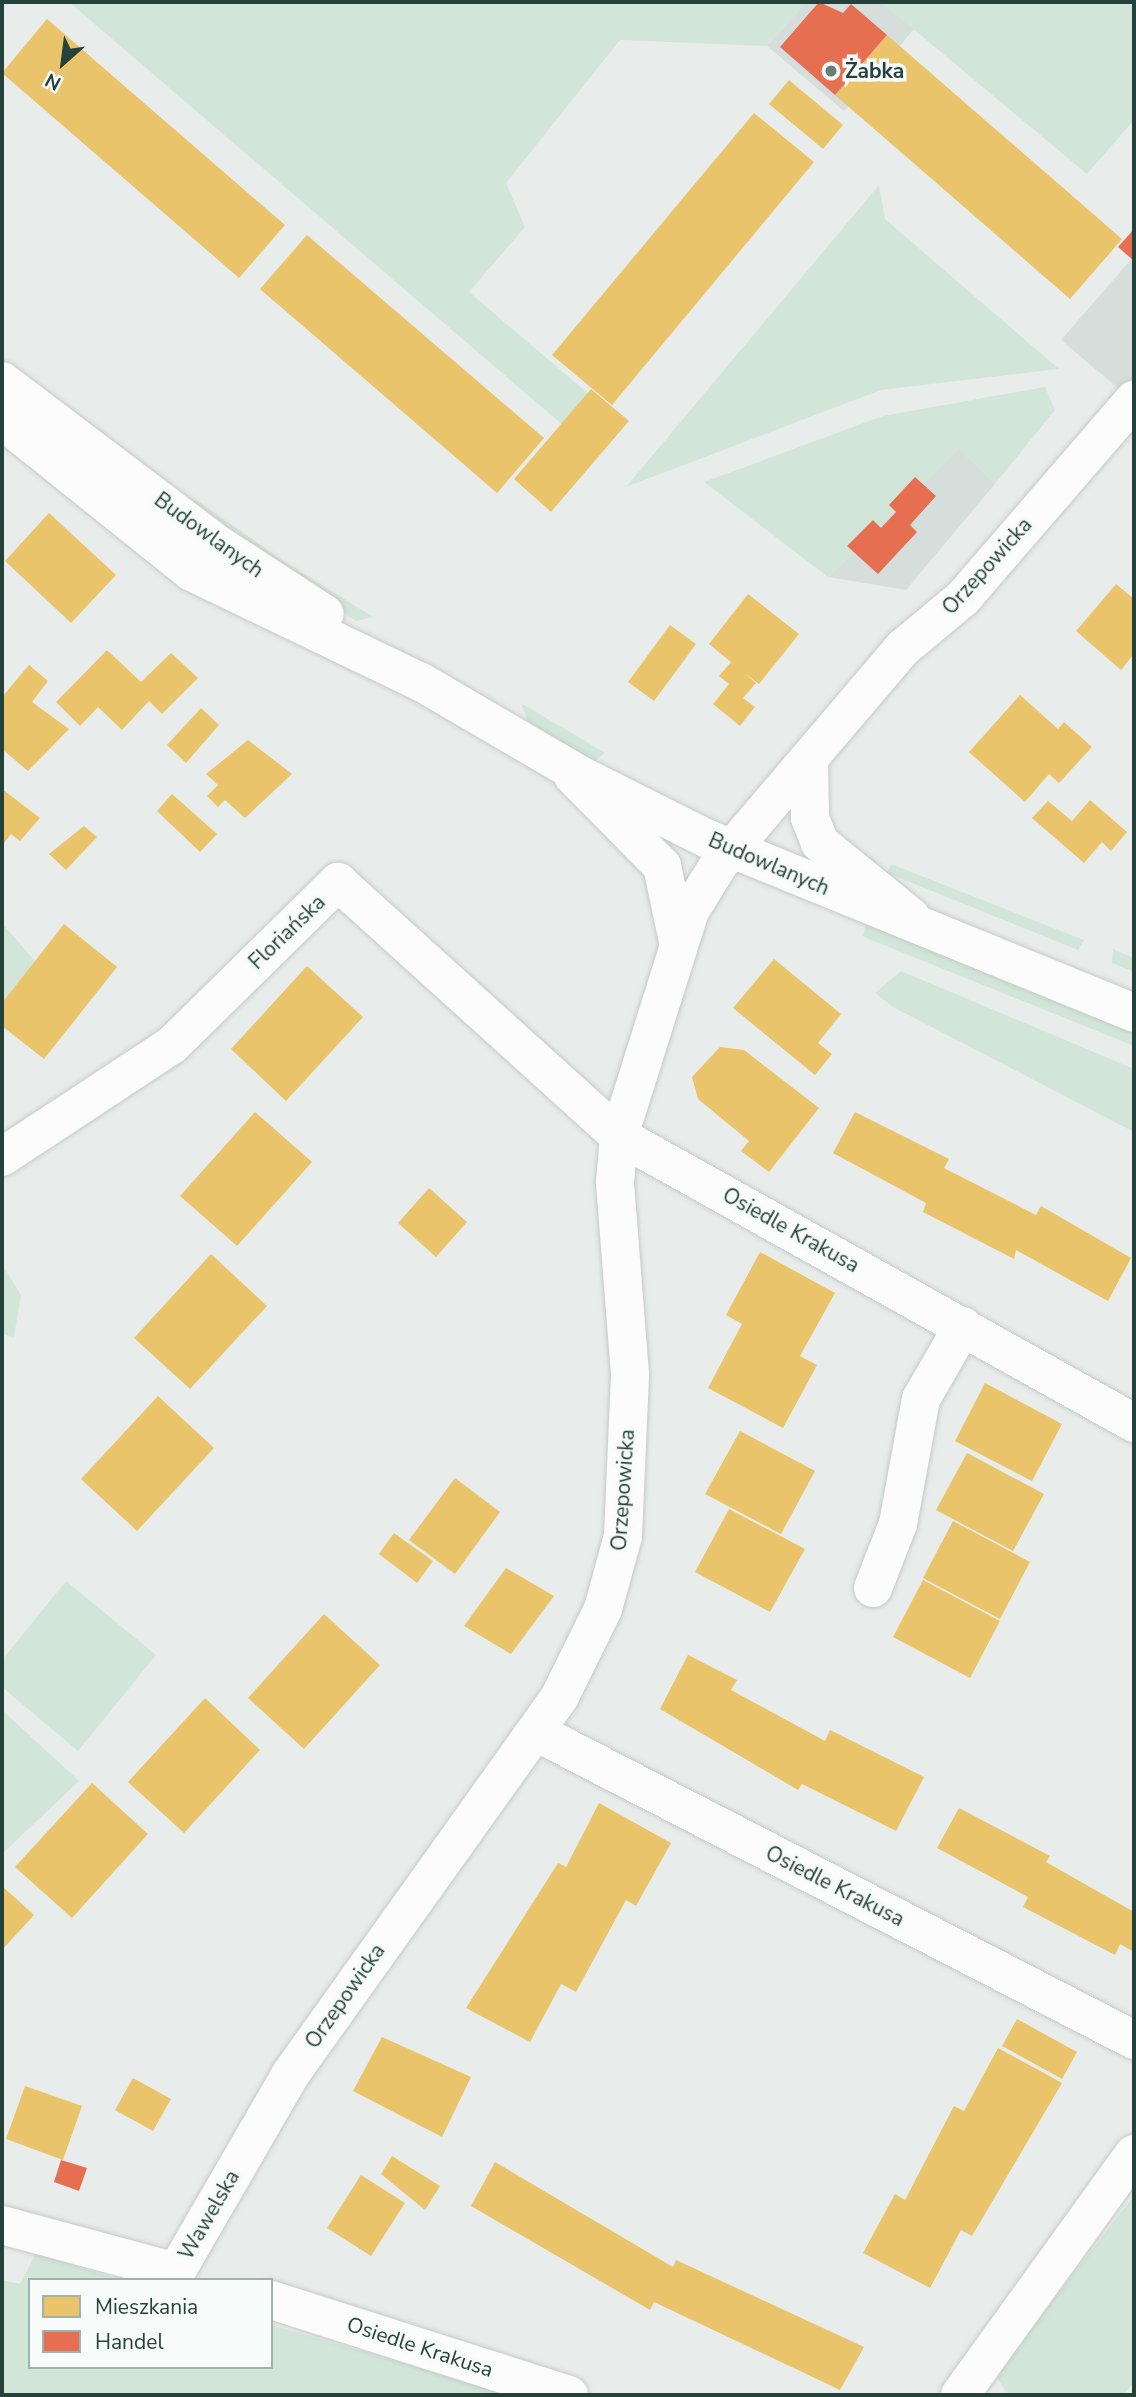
<!DOCTYPE html>
<html>
<head>
<meta charset="utf-8">
<style>
	body { margin:0 }
	#map { position:relative; width:1136px; height:2397px; overflow:hidden; background:#e8edeb; font-family:"Nunito Sans",sans-serif }
	div>[style] { position:absolute }
	.built>* { inset:0; background:#d6dedb }
	.green>* { inset:0; background:#d1e6d8 }
	.homes>* { inset:0; background:#e9c46a }
	.shops>* { inset:0; background:#e76f51 }
	.roads { filter:drop-shadow(0 0 2px #c5cac8) drop-shadow(0 0 2px #c5cac8) }
	.street>* { height:38px; margin:-19px; padding:0 19px; transform-origin:19px; border-radius:19px; background:#fcfcfc }
	.secondary>* { height:38px; margin:-19px; padding:0 19px; transform-origin:19px; border-radius:19px; background:#fcfcfc }
	.dots>* { width:19px; height:19px; translate:-50% -50%; box-sizing:border-box; border:4px solid #f7fbf9; border-radius:50% }
	span { translate:-50% -50%; white-space:nowrap; text-align:center; line-height:1.15; -webkit-text-stroke:7px #f7fbf9; paint-order:stroke }
	.poi-label { font-size:21px; color:#24423a; font-weight:700 }
	.left { translate:0 -50%; text-align:left }
	.street-label { font-size:21px; color:#24423a }
	.frame { position:absolute; inset:0; border:4px solid #24423a; pointer-events:none }
	.legend { position:absolute; left:28px; top:2278px; width:245px; height:91px; box-sizing:border-box; background:#f7fbf9; border:2px solid #a3b1ad; margin:0; padding:9px 12px; list-style:none; font-size:21px; color:#24423a }
	.legend li { display:flex; align-items:center; gap:14px; height:35px }
	.legend b { width:35px; border:2px solid #a3b1ad }
	.north { position:absolute; left:28px; top:28px; width:70px; height:70px; -webkit-text-stroke:5px #f7fbf9; paint-order:stroke; rotate:208deg; font-size:19px; font-weight:700; line-height:28px; text-align:center; color:#24423a }
	.north::after { content:''; display:block; margin:auto; width:24px; height:32px; background:#24423a; clip-path:polygon(50% 0,100% 100%,50% 72%,0 100%) }
</style>
</head>
<body>
<div id="map">
	<div class="built">
		<i style="clip-path:polygon(806px 2px,881px 2px,914px 29px,844px 111px,767px 46px)"></i>
		<i style="clip-path:polygon(1134px 256px,1134px 385px,1126px 395px,1061px 340px)"></i>
		<i style="clip-path:polygon(959px 448px,995px 484px,906px 590px,828px 577px)"></i>
	</div>
	<div class="green">
		<i style="clip-path:polygon(69px 2px,806px 2px,767px 46px,620px 40px,506px 183px,525px 227px,469px 292px,591px 396px,565px 427px)"></i>
		<i style="clip-path:polygon(881px 2px,1134px 2px,1134px 120px,1087px 174px)"></i>
		<i style="clip-path:polygon(879px 185px,885px 219px,1059px 369px,881px 390px,626px 487px)"></i>
		<i style="clip-path:polygon(1045px 387px,1055px 410px,995px 484px,958px 449px,828px 577px,704px 482px,883px 416px)"></i>
		<i style="clip-path:polygon(195px 499px,280px 559px,373px 617px,356px 621px,303px 589px,187px 509px)"></i>
		<i style="clip-path:polygon(521px 703px,605px 753px,595px 761px,561px 742px,528px 722px)"></i>
		<i style="clip-path:polygon(891px 864px,1084px 940px,1078px 950px,887px 873px)"></i>
		<i style="clip-path:polygon(2px 923px,35px 961px,2px 1003px)"></i>
		<i style="clip-path:polygon(866px 924px,1134px 1033px,1134px 1046px,869px 939px,863px 936px)"></i>
		<i style="clip-path:polygon(1113px 949px,1134px 958px,1134px 972px,1112px 963px)"></i>
		<i style="clip-path:polygon(901px 971px,1134px 1069px,1134px 1132px,893px 1007px,875px 993px)"></i>
		<i style="clip-path:polygon(2px 1264px,21px 1295px,14px 1337px,2px 1334px)"></i>
		<i style="clip-path:polygon(66px 1581px,156px 1655px,78px 1751px,2px 1687px,2px 1660px)"></i>
		<i style="clip-path:polygon(2px 1710px,79px 1781px,2px 1854px)"></i>
		<i style="clip-path:polygon(1134px 2196px,1134px 2382px,1124px 2395px,1008px 2395px,995px 2374px)"></i>
		<i style="clip-path:polygon(36px 2253px,119px 2280px,30px 2280px,30px 2367px,271px 2367px,271px 2325px,514px 2395px,2px 2395px,2px 2280px,20px 2284px)"></i>
	</div>
	<div class="homes">
		<i style="clip-path:polygon(47px 19px,285px 225px,239px 278px,2px 73px)"></i>
		<i style="clip-path:polygon(887px 35px,1122px 239px,1070px 299px,835px 95px)"></i>
		<i style="clip-path:polygon(789px 80px,843px 125px,823px 149px,769px 104px)"></i>
		<i style="clip-path:polygon(754px 113px,814px 162px,612px 405px,552px 355px)"></i>
		<i style="clip-path:polygon(307px 235px,544px 438px,497px 493px,260px 289px)"></i>
		<i style="clip-path:polygon(591px 389px,629px 421px,551px 512px,514px 479px)"></i>
		<i style="clip-path:polygon(49px 513px,116px 575px,71px 623px,5px 561px)"></i>
		<i style="clip-path:polygon(1116px 584px,1134px 599px,1134px 654px,1121px 670px,1076px 631px)"></i>
		<i style="clip-path:polygon(748px 594px,799px 634px,759px 684px,744px 673px,756px 683px,743px 698px,755px 707px,740px 726px,713px 704px,729px 684px,719px 676px,731px 662px,709px 644px)"></i>
		<i style="clip-path:polygon(670px 625px,696px 644px,654px 701px,628px 682px)"></i>
		<i style="clip-path:polygon(107px 650px,141px 682px,171px 653px,198px 678px,162px 714px,149px 701px,122px 730px,98px 707px,80px 726px,56px 702px)"></i>
		<i style="clip-path:polygon(29px 665px,48px 681px,32px 702px,69px 729px,28px 771px,2px 749px,2px 697px)"></i>
		<i style="clip-path:polygon(1020px 695px,1058px 729px,1064px 722px,1092px 747px,1059px 783px,1049px 774px,1025px 802px,969px 752px)"></i>
		<i style="clip-path:polygon(201px 708px,219px 725px,186px 763px,167px 745px)"></i>
		<i style="clip-path:polygon(248px 740px,292px 774px,245px 818px,225px 800px,218px 807px,207px 796px,218px 785px,206px 774px)"></i>
		<i style="clip-path:polygon(2px 789px,40px 818px,20px 841px,11px 834px,2px 846px)"></i>
		<i style="clip-path:polygon(172px 794px,217px 834px,200px 852px,157px 811px)"></i>
		<i style="clip-path:polygon(1090px 800px,1127px 832px,1111px 851px,1102px 842px,1084px 863px,1032px 818px,1048px 801px,1072px 821px)"></i>
		<i style="clip-path:polygon(84px 826px,97px 837px,66px 870px,49px 854px)"></i>
		<i style="clip-path:polygon(64px 924px,117px 967px,44px 1059px,2px 1026px,2px 1003px)"></i>
		<i style="clip-path:polygon(774px 959px,841px 1014px,818px 1043px,832px 1054px,815px 1075px,733px 1008px)"></i>
		<i style="clip-path:polygon(307px 966px,363px 1017px,286px 1101px,231px 1049px)"></i>
		<i style="clip-path:polygon(720px 1047px,744px 1050px,819px 1108px,769px 1172px,741px 1151px,749px 1141px,698px 1099px,692px 1077px)"></i>
		<i style="clip-path:polygon(255px 1112px,312px 1162px,237px 1246px,180px 1196px)"></i>
		<i style="clip-path:polygon(855px 1112px,949px 1159px,944px 1168px,1036px 1215px,1041px 1206px,1131px 1258px,1108px 1301px,1016px 1250px,1014px 1259px,923px 1212px,926px 1203px,833px 1153px)"></i>
		<i style="clip-path:polygon(429px 1188px,467px 1222px,436px 1257px,398px 1223px)"></i>
		<i style="clip-path:polygon(760px 1252px,835px 1293px,800px 1356px,817px 1365px,783px 1428px,708px 1388px,742px 1324px,726px 1315px)"></i>
		<i style="clip-path:polygon(211px 1254px,267px 1306px,190px 1389px,134px 1338px)"></i>
		<i style="clip-path:polygon(985px 1383px,1062px 1424px,1032px 1481px,955px 1441px)"></i>
		<i style="clip-path:polygon(158px 1396px,214px 1448px,137px 1531px,81px 1479px)"></i>
		<i style="clip-path:polygon(740px 1431px,815px 1471px,781px 1534px,705px 1494px)"></i>
		<i style="clip-path:polygon(967px 1453px,1044px 1494px,1013px 1551px,936px 1510px)"></i>
		<i style="clip-path:polygon(455px 1478px,500px 1512px,455px 1574px,409px 1540px)"></i>
		<i style="clip-path:polygon(729px 1509px,805px 1549px,770px 1612px,695px 1572px)"></i>
		<i style="clip-path:polygon(953px 1521px,1030px 1562px,1000px 1619px,923px 1578px)"></i>
		<i style="clip-path:polygon(394px 1533px,433px 1561px,417px 1583px,379px 1554px)"></i>
		<i style="clip-path:polygon(506px 1568px,554px 1596px,511px 1654px,464px 1626px)"></i>
		<i style="clip-path:polygon(923px 1580px,1000px 1621px,970px 1678px,893px 1637px)"></i>
		<i style="clip-path:polygon(324px 1614px,380px 1665px,304px 1749px,248px 1698px)"></i>
		<i style="clip-path:polygon(688px 1655px,737px 1680px,731px 1690px,825px 1741px,830px 1730px,924px 1777px,896px 1831px,802px 1784px,798px 1790px,660px 1709px)"></i>
		<i style="clip-path:polygon(205px 1698px,260px 1750px,184px 1833px,128px 1782px)"></i>
		<i style="clip-path:polygon(92px 1783px,148px 1834px,72px 1918px,15px 1867px)"></i>
		<i style="clip-path:polygon(599px 1803px,671px 1843px,636px 1906px,626px 1900px,576px 1992px,561px 1984px,530px 2042px,466px 2008px,558px 1863px,566px 1867px)"></i>
		<i style="clip-path:polygon(959px 1808px,1050px 1856px,1046px 1862px,1134px 1912px,1134px 1952px,1120px 1944px,1115px 1955px,1023px 1907px,1028px 1897px,937px 1848px)"></i>
		<i style="clip-path:polygon(2px 1886px,34px 1915px,2px 1950px)"></i>
		<i style="clip-path:polygon(1017px 2019px,1077px 2052px,1062px 2079px,1002px 2046px)"></i>
		<i style="clip-path:polygon(382px 2037px,471px 2077px,442px 2137px,353px 2091px)"></i>
		<i style="clip-path:polygon(998px 2048px,1062px 2083px,972px 2236px,961px 2230px,930px 2288px,863px 2253px,895px 2194px,905px 2200px,954px 2106px,964px 2111px)"></i>
		<i style="clip-path:polygon(133px 2078px,171px 2099px,153px 2131px,115px 2110px)"></i>
		<i style="clip-path:polygon(25px 2086px,82px 2106px,63px 2160px,6px 2139px)"></i>
		<i style="clip-path:polygon(392px 2156px,440px 2186px,425px 2210px,381px 2174px)"></i>
		<i style="clip-path:polygon(495px 2162px,673px 2267px,676px 2260px,864px 2347px,840px 2390px,654px 2302px,650px 2310px,471px 2206px)"></i>
		<i style="clip-path:polygon(361px 2175px,405px 2203px,371px 2256px,327px 2228px)"></i>
	</div>
	<div class="shops">
		<i style="clip-path:polygon(819px 2px,843px 13px,851px 4px,887px 35px,835px 95px,780px 47px)"></i>
		<i style="clip-path:polygon(1134px 229px,1134px 261px,1118px 247px)"></i>
		<i style="clip-path:polygon(915px 477px,936px 496px,910px 525px,917px 532px,878px 574px,847px 546px,873px 520px,881px 528px,896px 512px,889px 505px)"></i>
		<i style="clip-path:polygon(61px 2160px,87px 2168px,79px 2191px,54px 2182px)"></i>
	</div>
	<div class="roads">
		<div class="street">
			<i style="left:809px;top:759px;width:59px;rotate:89deg"></i>
			<i style="left:810px;top:818px;width:27px;rotate:68deg"></i>
			<i style="left:820px;top:843px;width:117px;rotate:39.1deg"></i>
			<i style="left:573px;top:776px;width:127px;rotate:45.3deg"></i>
			<i style="left:662px;top:866px;width:77px;rotate:78deg"></i>
			<i style="left:2px;top:1157px;width:204px;rotate:-33.4deg"></i>
			<i style="left:172px;top:1045px;width:233px;rotate:-44.5deg"></i>
			<i style="left:338px;top:882px;width:379px;rotate:42.1deg"></i>
			<i style="left:619px;top:1136px;width:590px;rotate:29.13deg"></i>
			<i style="left:873px;top:1588px;width:69px;rotate:-68.7deg"></i>
			<i style="left:898px;top:1524px;width:127px;rotate:-79.6deg"></i>
			<i style="left:921px;top:1399px;width:84px;rotate:-60.1deg"></i>
			<i style="left:536px;top:1732px;width:673px;rotate:27.25deg"></i>
			<i style="left:2px;top:2225px;width:180px;rotate:15.1deg"></i>
			<i style="left:176px;top:2272px;width:228px;rotate:-59.9deg"></i>
			<i style="left:290px;top:2075px;width:465px;rotate:-54.5deg"></i>
			<i style="left:560px;top:1696px;width:97px;rotate:-63.7deg"></i>
			<i style="left:603px;top:1609px;width:76px;rotate:-74.7deg"></i>
			<i style="left:623px;top:1536px;width:162px;rotate:-87.5deg"></i>
			<i style="left:630px;top:1374px;width:193px;rotate:-94.5deg"></i>
			<i style="left:615px;top:1182px;width:46px;rotate:-85deg"></i>
			<i style="left:619px;top:1136px;width:236px;rotate:-72.5deg"></i>
			<i style="left:690px;top:911px;width:55px;rotate:-58.3deg"></i>
			<i style="left:719px;top:864px;width:284px;rotate:-49.6deg"></i>
			<i style="left:903px;top:648px;width:78px;rotate:-39.8deg"></i>
			<i style="left:963px;top:598px;width:262px;rotate:-49.2deg"></i>
			<i style="left:271px;top:2300px;width:313px;rotate:17.7deg"></i>
			<i style="left:960px;top:2395px;width:297px;rotate:-54.2deg"></i>
		</div>
		<div class="secondary">
			<i style="left:2px;top:381px;width:272px;rotate:37.1deg"></i>
			<i style="left:219px;top:545px;width:126px;rotate:33.1deg"></i>
			<i style="left:2px;top:420px;width:243px;rotate:38.7deg"></i>
			<i style="left:192px;top:572px;width:254px;rotate:25.7deg"></i>
			<i style="left:421px;top:682px;width:186px;rotate:30.3deg"></i>
			<i style="left:582px;top:776px;width:141px;rotate:26.6deg"></i>
			<i style="left:708px;top:839px;width:460px;rotate:22.2deg"></i>
		</div>
	</div>
	<div class="dots">
		<i style="left:831px;top:71px;background:#697e78"></i>
	</div>
	<div class="poi-label">
		<span class="left" style="left:845px;top:71px">Żabka</span>
	</div>
	<div class="street-label">
		<span style="left:209px;top:535px;rotate:36deg">Budowlanych</span>
		<span style="left:987px;top:566px;rotate:-48deg">Orzepowicka</span>
		<span style="left:769px;top:864px;rotate:23deg">Budowlanych</span>
		<span style="left:287px;top:932px;rotate:-44deg">Floriańska</span>
		<span style="left:791px;top:1230px;rotate:29deg">Osiedle Krakusa</span>
		<span style="left:623px;top:1490px;rotate:-86deg">Orzepowicka</span>
		<span style="left:835px;top:1886px;rotate:27deg">Osiedle Krakusa</span>
		<span style="left:345px;top:1996px;rotate:-55deg">Orzepowicka</span>
		<span style="left:209px;top:2215px;rotate:-60deg">Wawelska</span>
		<span style="left:420px;top:2347px;rotate:18deg">Osiedle Krakusa</span>
	</div>
	<div class="frame"></div>
	<ul class="legend">
	<li><b style="height:19px;background:#e9c46a"></b>Mieszkania</li>
	<li><b style="height:19px;background:#e76f51"></b>Handel</li>
	</ul>
	<div class="north">N</div>
</div>
</body>
</html>
